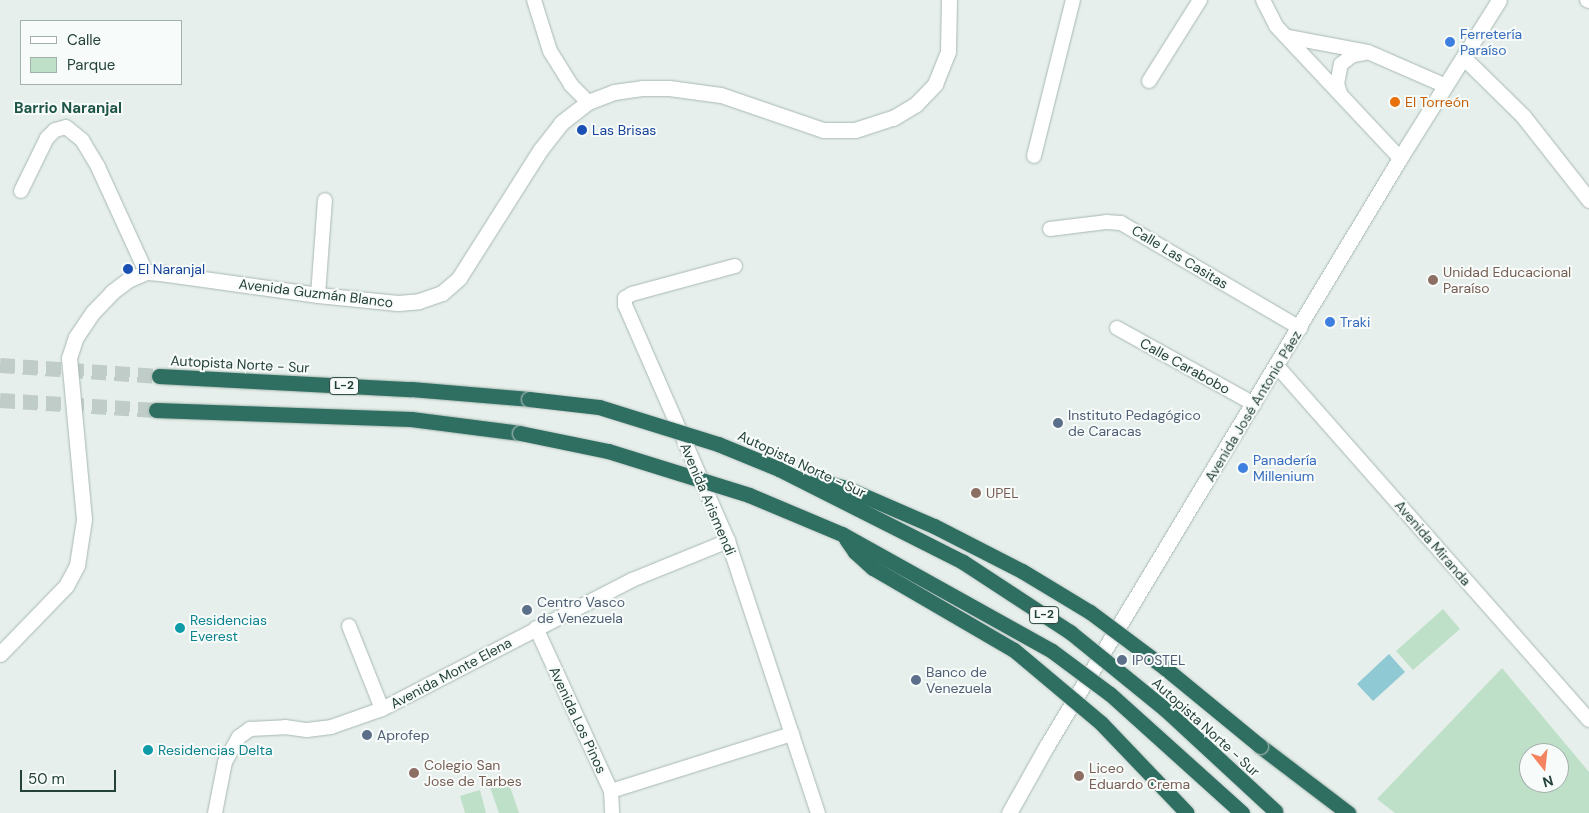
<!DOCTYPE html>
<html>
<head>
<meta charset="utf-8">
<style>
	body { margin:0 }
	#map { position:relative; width:1589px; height:813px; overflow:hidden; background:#e6efeb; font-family:"DM Sans",sans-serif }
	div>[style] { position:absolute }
	.green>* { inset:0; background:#bfe0c8 }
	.water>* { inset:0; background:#8ec9d4 }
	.motorway-tunnel>* { height:15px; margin-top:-7.5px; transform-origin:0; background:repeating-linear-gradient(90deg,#bfccc8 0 15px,transparent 0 23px) }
	.roads { filter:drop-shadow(0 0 1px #a8b8b2) drop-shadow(0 0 1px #a8b8b2) }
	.minor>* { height:14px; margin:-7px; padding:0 7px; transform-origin:7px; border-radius:7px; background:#fff }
	.tertiary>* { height:15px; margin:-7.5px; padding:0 7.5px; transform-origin:7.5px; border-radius:7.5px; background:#fff }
	.secondary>* { height:15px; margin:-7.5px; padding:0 7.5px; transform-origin:7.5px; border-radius:7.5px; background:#fff }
	.motorway>* { height:15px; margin:-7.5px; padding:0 7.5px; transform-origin:7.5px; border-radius:7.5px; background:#2f6f62 }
	.bridges { filter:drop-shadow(0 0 1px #c2cac8) drop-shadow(0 0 1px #c2cac8) }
	.motorway-bridge>* { height:15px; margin:-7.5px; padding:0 7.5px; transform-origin:7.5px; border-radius:7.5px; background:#2f6f62 }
	.dots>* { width:14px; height:14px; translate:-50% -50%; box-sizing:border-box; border:2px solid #f7fbf9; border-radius:50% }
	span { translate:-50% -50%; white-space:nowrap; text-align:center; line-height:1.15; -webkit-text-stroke:4px #f7fbf9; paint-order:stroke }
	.shield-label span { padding:1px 4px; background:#f7fbf9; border:1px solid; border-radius:4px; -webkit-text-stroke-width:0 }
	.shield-label { font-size:12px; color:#24423a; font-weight:700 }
	.shop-label { font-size:14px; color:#366cbe }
	.left { translate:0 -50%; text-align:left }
	.food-label { font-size:14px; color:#c56008 }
	.transit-label { font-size:14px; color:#164399 }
	.street-label { font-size:14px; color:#24423a }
	.education-label { font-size:14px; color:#785e54 }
	.service-label { font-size:14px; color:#4e5e75 }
	.culture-label { font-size:14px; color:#0d838f }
	.neighbourhood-label { font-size:15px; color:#1f5548; font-weight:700 }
	.legend { position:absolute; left:20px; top:20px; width:162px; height:65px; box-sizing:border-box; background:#f7fbf9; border:1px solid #a3b1ad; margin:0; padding:6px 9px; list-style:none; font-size:15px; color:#24423a }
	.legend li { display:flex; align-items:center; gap:10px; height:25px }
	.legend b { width:25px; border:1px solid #a3b1ad }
	.north { position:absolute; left:1519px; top:743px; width:50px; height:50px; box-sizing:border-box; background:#f7fbf9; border:1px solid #a3b1ad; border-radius:50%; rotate:164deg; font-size:14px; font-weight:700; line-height:20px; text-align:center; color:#24423a }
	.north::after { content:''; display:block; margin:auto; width:18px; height:22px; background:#f4845f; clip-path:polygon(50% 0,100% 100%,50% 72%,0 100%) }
	.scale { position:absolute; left:20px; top:770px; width:96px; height:22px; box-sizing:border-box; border:2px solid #24423a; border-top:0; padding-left:6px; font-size:15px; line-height:18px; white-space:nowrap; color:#24423a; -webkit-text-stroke:4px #f7fbf9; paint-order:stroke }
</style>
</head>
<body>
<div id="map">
	<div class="green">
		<i style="clip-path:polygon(1443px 609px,1460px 629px,1413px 670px,1396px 651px)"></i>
		<i style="clip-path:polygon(evenodd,1502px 668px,1589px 772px,1589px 813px,1395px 813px,1377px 799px,1502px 668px,1529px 753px,1559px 753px,1559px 783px,1529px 783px,1529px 753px)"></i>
		<i style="clip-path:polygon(508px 781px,519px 813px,499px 813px,490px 787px)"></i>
		<i style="clip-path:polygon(480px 790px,486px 813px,465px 813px,460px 796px)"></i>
	</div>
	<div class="water">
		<i style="clip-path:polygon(1389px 654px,1405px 672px,1373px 701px,1357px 684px)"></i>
	</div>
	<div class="motorway-tunnel">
		<i style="left:0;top:365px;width:159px;rotate:4deg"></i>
		<i style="left:0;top:400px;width:156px;rotate:3.7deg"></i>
	</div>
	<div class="roads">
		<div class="minor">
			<i style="left:534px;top:0;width:53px;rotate:72.6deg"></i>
			<i style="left:550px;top:51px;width:40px;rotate:58deg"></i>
			<i style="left:571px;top:85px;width:24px;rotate:45deg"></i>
			<i style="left:1263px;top:0;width:29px;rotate:63deg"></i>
			<i style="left:1276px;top:26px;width:181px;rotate:46.8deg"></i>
			<i style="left:1587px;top:0;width:2px;rotate:27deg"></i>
			<i style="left:1288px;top:37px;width:81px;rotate:10.6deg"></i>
			<i style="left:1368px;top:52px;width:85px;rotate:23.6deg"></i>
			<i style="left:1149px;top:81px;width:96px;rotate:-57.8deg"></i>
			<i style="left:1340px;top:93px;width:9px;rotate:-108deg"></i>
			<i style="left:1337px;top:84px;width:20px;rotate:-79deg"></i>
			<i style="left:1341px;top:64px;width:15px;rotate:-37deg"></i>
			<i style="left:1353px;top:55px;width:12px;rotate:-9deg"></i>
			<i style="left:1034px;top:156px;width:161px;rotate:-76deg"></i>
			<i style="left:21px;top:191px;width:59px;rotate:-63.9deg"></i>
			<i style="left:47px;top:138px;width:11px;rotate:-45deg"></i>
			<i style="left:55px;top:130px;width:11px;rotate:-15deg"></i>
			<i style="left:66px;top:127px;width:21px;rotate:39deg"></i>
			<i style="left:82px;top:140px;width:31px;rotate:59deg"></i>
			<i style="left:98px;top:167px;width:115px;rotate:65.4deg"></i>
			<i style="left:1050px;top:229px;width:56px;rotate:-7.1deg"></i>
			<i style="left:1106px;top:222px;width:15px;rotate:4deg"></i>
			<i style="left:1121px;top:223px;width:208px;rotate:30.4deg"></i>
			<i style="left:735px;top:266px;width:107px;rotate:164.8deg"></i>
			<i style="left:632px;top:294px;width:8px;rotate:150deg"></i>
			<i style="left:625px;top:298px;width:7px;rotate:90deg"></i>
			<i style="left:625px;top:305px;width:257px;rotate:66.4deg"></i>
			<i style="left:728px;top:541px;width:287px;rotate:71.7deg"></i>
			<i style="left:318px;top:295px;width:95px;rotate:-85.8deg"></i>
			<i style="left:1117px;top:328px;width:157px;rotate:29deg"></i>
			<i style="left:1277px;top:366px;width:472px;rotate:48.6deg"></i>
			<i style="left:349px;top:626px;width:89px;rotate:68.3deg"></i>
			<i style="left:536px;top:628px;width:179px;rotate:65.3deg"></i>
			<i style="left:611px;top:791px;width:22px;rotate:87deg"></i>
			<i style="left:611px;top:791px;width:190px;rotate:-17.5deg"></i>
			<i style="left:215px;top:813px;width:52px;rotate:-78.9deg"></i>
			<i style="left:225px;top:762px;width:29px;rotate:-61deg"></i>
			<i style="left:239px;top:737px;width:14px;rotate:-36deg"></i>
			<i style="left:250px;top:729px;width:35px;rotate:-3deg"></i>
			<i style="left:285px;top:727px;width:22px;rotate:8deg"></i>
			<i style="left:307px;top:730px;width:24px;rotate:-7deg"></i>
			<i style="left:331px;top:727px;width:54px;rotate:-19.4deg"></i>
			<i style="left:382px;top:709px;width:281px;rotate:-27.3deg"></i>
			<i style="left:632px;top:580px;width:104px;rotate:-22.1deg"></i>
		</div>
		<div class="tertiary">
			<i style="left:1464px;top:58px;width:83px;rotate:44.5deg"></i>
			<i style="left:1523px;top:116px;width:107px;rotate:51.8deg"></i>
			<i style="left:0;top:654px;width:95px;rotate:-45.9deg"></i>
			<i style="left:66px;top:586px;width:24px;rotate:-62deg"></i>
			<i style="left:77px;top:565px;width:47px;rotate:-81.3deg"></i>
			<i style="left:84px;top:519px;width:162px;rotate:-95.3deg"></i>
			<i style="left:69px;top:358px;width:22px;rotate:-72deg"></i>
			<i style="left:76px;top:337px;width:30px;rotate:-56deg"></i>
			<i style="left:93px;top:312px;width:28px;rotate:-46deg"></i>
			<i style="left:112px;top:292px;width:20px;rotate:-37deg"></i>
			<i style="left:128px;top:280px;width:20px;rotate:-24deg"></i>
			<i style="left:146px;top:272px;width:14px;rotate:4deg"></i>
			<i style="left:160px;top:273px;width:160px;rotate:7.9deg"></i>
			<i style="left:318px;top:295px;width:80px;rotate:5.7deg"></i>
			<i style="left:398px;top:303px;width:21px;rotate:-5deg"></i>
			<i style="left:419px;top:301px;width:24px;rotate:-19deg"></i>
			<i style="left:442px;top:293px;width:23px;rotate:-41deg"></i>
			<i style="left:459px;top:278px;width:153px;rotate:-57.6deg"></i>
			<i style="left:541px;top:149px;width:33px;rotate:-52deg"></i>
			<i style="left:561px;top:123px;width:34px;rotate:-38deg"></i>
			<i style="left:588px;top:102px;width:28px;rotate:-21deg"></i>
			<i style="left:614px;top:92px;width:28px;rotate:-8deg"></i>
			<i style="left:642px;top:88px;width:27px"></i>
			<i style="left:669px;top:88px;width:52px;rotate:7.7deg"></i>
			<i style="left:721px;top:95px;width:108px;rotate:18.9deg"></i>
			<i style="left:823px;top:130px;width:32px"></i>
			<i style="left:855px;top:130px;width:40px;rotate:-18deg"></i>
			<i style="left:893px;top:118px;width:27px;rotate:-31deg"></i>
			<i style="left:916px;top:104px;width:28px;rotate:-46deg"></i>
			<i style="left:935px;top:84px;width:35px;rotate:-68deg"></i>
			<i style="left:948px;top:51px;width:51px;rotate:-88.9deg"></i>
		</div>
		<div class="secondary">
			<i style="left:1009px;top:813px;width:76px;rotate:-60.7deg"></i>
			<i style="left:1046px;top:747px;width:687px;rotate:-58.99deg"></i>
			<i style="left:1400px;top:158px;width:186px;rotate:-57.9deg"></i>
		</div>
		<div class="motorway">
			<i style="left:159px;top:376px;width:252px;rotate:3deg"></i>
			<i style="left:411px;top:389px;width:118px;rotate:4.8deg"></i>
			<i style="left:156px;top:410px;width:255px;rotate:2deg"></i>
			<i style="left:411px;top:419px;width:110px;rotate:7.3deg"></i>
			<i style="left:1260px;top:746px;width:111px;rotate:37.3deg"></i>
		</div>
	</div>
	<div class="bridges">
		<div class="motorway-bridge">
			<i style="left:529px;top:399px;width:70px;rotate:6.5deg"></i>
			<i style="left:599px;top:407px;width:125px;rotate:17.3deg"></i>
			<i style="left:718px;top:444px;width:66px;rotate:22.3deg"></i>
			<i style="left:779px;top:469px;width:206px;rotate:26.8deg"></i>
			<i style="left:963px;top:562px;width:128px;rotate:33.2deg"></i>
			<i style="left:1070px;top:632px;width:124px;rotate:39.1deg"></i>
			<i style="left:1166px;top:710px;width:149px;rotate:42.8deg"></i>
			<i style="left:520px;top:433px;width:90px;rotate:11.6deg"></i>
			<i style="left:608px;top:451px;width:148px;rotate:17.3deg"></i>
			<i style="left:749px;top:495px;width:101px;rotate:22.8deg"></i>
			<i style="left:842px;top:534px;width:240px;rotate:29.1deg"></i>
			<i style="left:1052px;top:651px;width:72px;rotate:36.6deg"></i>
			<i style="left:1110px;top:694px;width:178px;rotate:42deg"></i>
			<i style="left:816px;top:480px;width:31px;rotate:15deg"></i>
			<i style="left:846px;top:488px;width:96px;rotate:23.4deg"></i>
			<i style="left:934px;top:526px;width:99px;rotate:27.1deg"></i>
			<i style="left:1022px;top:571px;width:79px;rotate:31.1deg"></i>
			<i style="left:1090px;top:612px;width:94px;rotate:36.7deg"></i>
			<i style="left:1165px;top:668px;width:123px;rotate:39.4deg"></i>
			<i style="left:846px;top:539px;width:16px;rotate:55deg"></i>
			<i style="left:855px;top:552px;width:24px;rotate:42deg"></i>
			<i style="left:873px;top:568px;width:163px;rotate:30.2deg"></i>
			<i style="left:1014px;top:650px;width:114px;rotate:40deg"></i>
			<i style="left:1101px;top:723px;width:124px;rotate:46.3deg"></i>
		</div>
	</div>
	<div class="dots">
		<i style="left:1450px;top:42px;background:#3f7fe0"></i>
		<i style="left:1395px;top:102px;background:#e8710a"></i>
		<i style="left:582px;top:130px;background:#1a4fb4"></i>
		<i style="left:128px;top:269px;background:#1a4fb4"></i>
		<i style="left:1433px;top:280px;background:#8d6e63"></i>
		<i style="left:1330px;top:322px;background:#3f7fe0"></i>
		<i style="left:1058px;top:423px;background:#5c6f8a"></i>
		<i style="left:1243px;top:468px;background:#3f7fe0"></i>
		<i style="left:976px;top:493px;background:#8d6e63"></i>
		<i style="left:527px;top:610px;background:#5c6f8a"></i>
		<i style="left:180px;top:628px;background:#0f9aa8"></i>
		<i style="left:1122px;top:660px;background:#5c6f8a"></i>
		<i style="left:916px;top:680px;background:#5c6f8a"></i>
		<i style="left:367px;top:735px;background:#5c6f8a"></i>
		<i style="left:148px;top:750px;background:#0f9aa8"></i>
		<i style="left:414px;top:773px;background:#8d6e63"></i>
		<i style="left:1079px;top:776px;background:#8d6e63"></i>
	</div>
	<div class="shield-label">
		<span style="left:344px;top:386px">L-2</span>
		<span style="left:1044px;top:615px">L-2</span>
	</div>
	<div class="shop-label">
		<span class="left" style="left:1460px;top:42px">Ferretería<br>Paraíso</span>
		<span class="left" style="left:1340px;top:322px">Traki</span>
		<span class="left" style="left:1253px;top:468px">Panadería<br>Millenium</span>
	</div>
	<div class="food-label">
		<span class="left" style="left:1405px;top:102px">El Torreón</span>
	</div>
	<div class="transit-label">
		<span class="left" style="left:592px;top:130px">Las Brisas</span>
		<span class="left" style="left:138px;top:269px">El Naranjal</span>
	</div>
	<div class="street-label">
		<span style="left:1180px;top:257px;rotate:31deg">Calle Las Casitas</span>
		<span style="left:316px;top:293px;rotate:7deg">Avenida Guzmán Blanco</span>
		<span style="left:240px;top:364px;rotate:3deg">Autopista Norte - Sur</span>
		<span style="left:1185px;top:366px;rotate:29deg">Calle Carabobo</span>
		<span style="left:1253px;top:406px;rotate:-59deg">Avenida José Antonio Páez</span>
		<span style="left:802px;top:464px;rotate:25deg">Autopista Norte - Sur</span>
		<span style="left:708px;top:499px;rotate:67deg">Avenida Arismendi</span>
		<span style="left:1433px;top:543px;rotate:49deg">Avenida Miranda</span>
		<span style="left:451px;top:673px;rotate:-28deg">Avenida Monte Elena</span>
		<span style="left:578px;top:720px;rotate:65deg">Avenida Los Pinos</span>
		<span style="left:1206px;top:727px;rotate:42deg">Autopista Norte - Sur</span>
	</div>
	<div class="education-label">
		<span class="left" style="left:1443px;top:280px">Unidad Educacional<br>Paraíso</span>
		<span class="left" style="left:986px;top:493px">UPEL</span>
		<span class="left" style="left:424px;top:773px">Colegio San<br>Jose de Tarbes</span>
		<span class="left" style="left:1089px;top:776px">Liceo<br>Eduardo Crema</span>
	</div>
	<div class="service-label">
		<span class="left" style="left:1068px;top:423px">Instituto Pedagógico<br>de Caracas</span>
		<span class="left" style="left:537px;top:610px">Centro Vasco<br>de Venezuela</span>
		<span class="left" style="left:1132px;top:660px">IPOSTEL</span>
		<span class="left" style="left:926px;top:680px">Banco de<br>Venezuela</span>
		<span class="left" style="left:377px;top:735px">Aprofep</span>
	</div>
	<div class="culture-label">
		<span class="left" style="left:190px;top:628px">Residencias<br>Everest</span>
		<span class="left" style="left:158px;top:750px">Residencias Delta</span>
	</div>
	<div class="neighbourhood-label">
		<span style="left:68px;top:109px">Barrio Naranjal</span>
	</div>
	<ul class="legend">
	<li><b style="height:6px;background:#fff"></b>Calle</li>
	<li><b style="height:14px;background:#bfe0c8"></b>Parque</li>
	</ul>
	<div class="north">N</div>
	<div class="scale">50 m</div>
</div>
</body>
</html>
